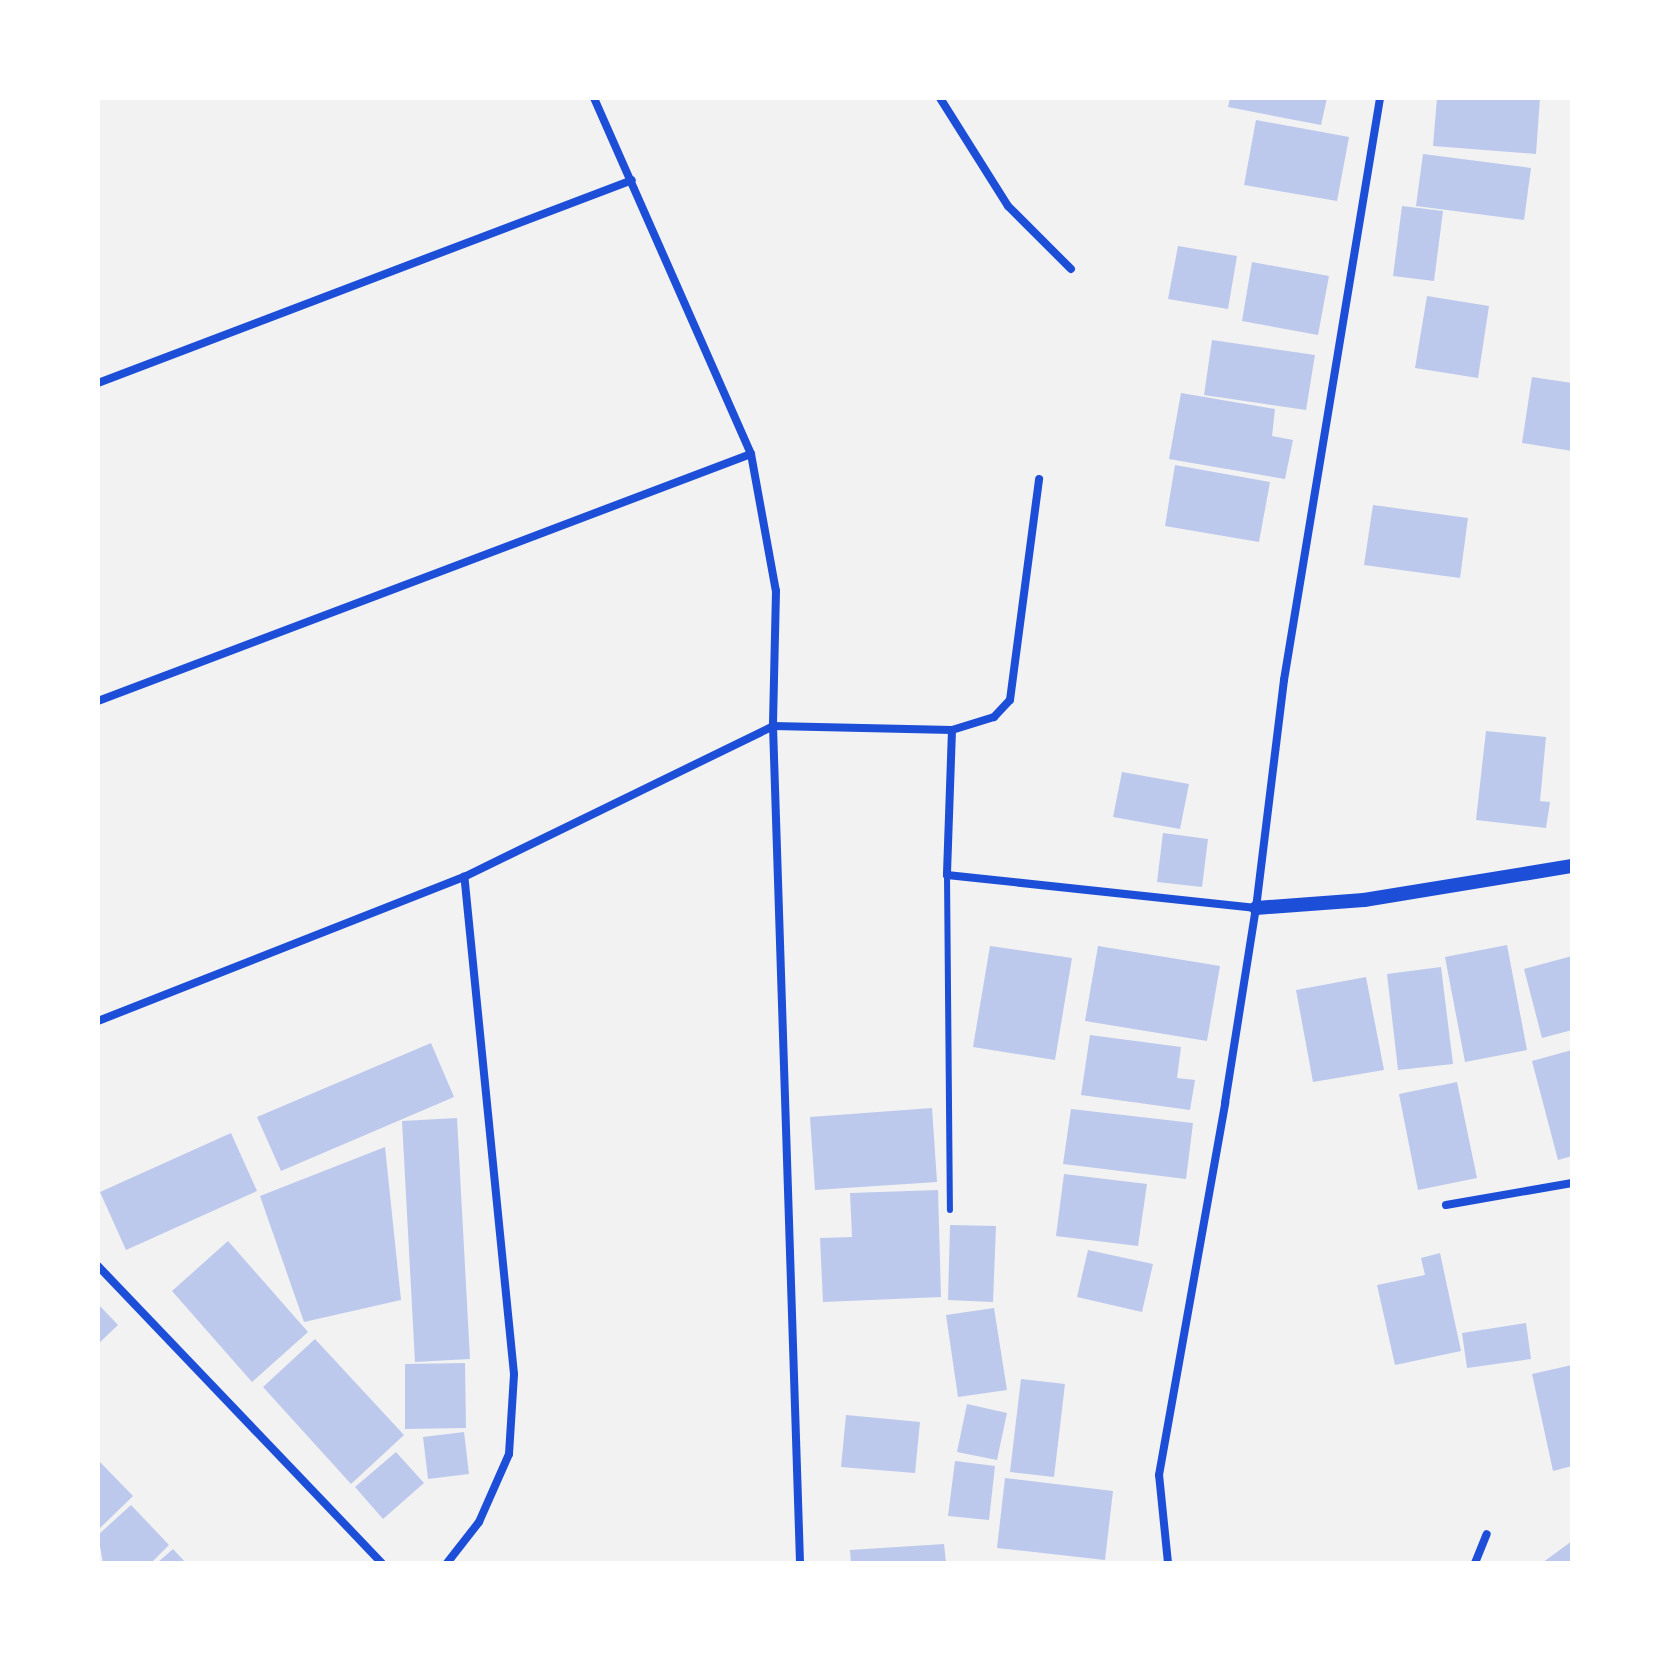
<!DOCTYPE html>
<html>
<head>
<meta charset="utf-8">
<style>
	body { margin:0 }
	#map { position:relative; width:1670px; height:1661px; overflow:hidden; background:#f2f2f2; font-family:Raleway,sans-serif }
	div>[style] { position:absolute }
	.building>* { inset:0; background:#bdc9ec }
	.service>* { height:6px; margin:-3px; padding:0 3px; transform-origin:3px; border-radius:3px; background:#1d4ed8 }
	.minor>* { height:8px; margin:-4px; padding:0 4px; transform-origin:4px; border-radius:4px; background:#1d4ed8 }
	.tertiary>* { height:14px; margin:-7px; padding:0 7px; transform-origin:7px; border-radius:7px; background:#1d4ed8 }
	span { translate:-50% -50%; white-space:nowrap; text-align:center; line-height:1.15; -webkit-text-stroke:6px #fff; paint-order:stroke }
	.frame { position:absolute; inset:0; border:100px solid #fff; pointer-events:none }
</style>
</head>
<body>
<div id="map">
	<div class="building">
		<i style="clip-path:polygon(1230px 98px,1327px 98px,1321px 125px,1228px 107px)"></i>
		<i style="clip-path:polygon(1437px 98px,1540px 98px,1536px 154px,1433px 146px)"></i>
		<i style="clip-path:polygon(1256px 120px,1349px 137px,1337px 201px,1244px 185px)"></i>
		<i style="clip-path:polygon(1423px 154px,1531px 168px,1524px 220px,1416px 206px)"></i>
		<i style="clip-path:polygon(1402px 206px,1443px 211px,1434px 281px,1393px 276px)"></i>
		<i style="clip-path:polygon(1178px 246px,1237px 256px,1228px 309px,1168px 299px)"></i>
		<i style="clip-path:polygon(1252px 262px,1329px 276px,1318px 335px,1242px 321px)"></i>
		<i style="clip-path:polygon(1427px 296px,1489px 306px,1478px 378px,1415px 368px)"></i>
		<i style="clip-path:polygon(1212px 340px,1315px 355px,1306px 410px,1204px 395px)"></i>
		<i style="clip-path:polygon(1532px 377px,1572px 383px,1572px 451px,1522px 443px)"></i>
		<i style="clip-path:polygon(1181px 393px,1275px 409px,1272px 436px,1293px 440px,1285px 479px,1169px 459px)"></i>
		<i style="clip-path:polygon(1175px 465px,1270px 482px,1259px 542px,1165px 526px)"></i>
		<i style="clip-path:polygon(1373px 505px,1468px 518px,1460px 578px,1364px 565px)"></i>
		<i style="clip-path:polygon(1486px 731px,1546px 737px,1540px 801px,1550px 802px,1546px 828px,1476px 820px)"></i>
		<i style="clip-path:polygon(1122px 772px,1189px 784px,1180px 829px,1113px 817px)"></i>
		<i style="clip-path:polygon(1163px 833px,1208px 839px,1202px 887px,1157px 882px)"></i>
		<i style="clip-path:polygon(1507px 945px,1527px 1050px,1465px 1062px,1445px 957px)"></i>
		<i style="clip-path:polygon(990px 946px,1072px 958px,1055px 1060px,973px 1047px)"></i>
		<i style="clip-path:polygon(1098px 946px,1220px 966px,1207px 1041px,1085px 1021px)"></i>
		<i style="clip-path:polygon(1572px 956px,1572px 1030px,1542px 1038px,1524px 969px)"></i>
		<i style="clip-path:polygon(1441px 967px,1453px 1064px,1398px 1070px,1387px 974px)"></i>
		<i style="clip-path:polygon(1366px 977px,1384px 1070px,1313px 1082px,1296px 990px)"></i>
		<i style="clip-path:polygon(1090px 1035px,1181px 1047px,1177px 1078px,1195px 1080px,1190px 1110px,1081px 1095px)"></i>
		<i style="clip-path:polygon(431px 1043px,454px 1097px,281px 1171px,257px 1117px)"></i>
		<i style="clip-path:polygon(1572px 1050px,1572px 1156px,1558px 1160px,1532px 1061px)"></i>
		<i style="clip-path:polygon(1457px 1082px,1477px 1178px,1418px 1190px,1399px 1094px)"></i>
		<i style="clip-path:polygon(932px 1108px,937px 1182px,815px 1190px,810px 1117px)"></i>
		<i style="clip-path:polygon(1071px 1109px,1193px 1123px,1186px 1179px,1063px 1164px)"></i>
		<i style="clip-path:polygon(457px 1118px,470px 1359px,415px 1362px,402px 1121px)"></i>
		<i style="clip-path:polygon(231px 1133px,257px 1191px,126px 1250px,100px 1192px)"></i>
		<i style="clip-path:polygon(385px 1147px,401px 1300px,304px 1322px,260px 1196px)"></i>
		<i style="clip-path:polygon(1064px 1174px,1147px 1184px,1138px 1246px,1056px 1236px)"></i>
		<i style="clip-path:polygon(938px 1190px,941px 1297px,823px 1302px,820px 1238px,852px 1237px,850px 1193px)"></i>
		<i style="clip-path:polygon(950px 1225px,996px 1226px,993px 1302px,948px 1300px)"></i>
		<i style="clip-path:polygon(228px 1241px,308px 1332px,252px 1382px,172px 1291px)"></i>
		<i style="clip-path:polygon(1088px 1250px,1153px 1264px,1142px 1312px,1077px 1297px)"></i>
		<i style="clip-path:polygon(1440px 1253px,1461px 1351px,1395px 1365px,1377px 1285px,1425px 1275px,1421px 1258px)"></i>
		<i style="clip-path:polygon(98px 1304px,118px 1325px,98px 1344px)"></i>
		<i style="clip-path:polygon(994px 1308px,1007px 1390px,958px 1397px,946px 1315px)"></i>
		<i style="clip-path:polygon(1526px 1323px,1531px 1359px,1467px 1368px,1462px 1333px)"></i>
		<i style="clip-path:polygon(315px 1339px,404px 1435px,351px 1484px,263px 1387px)"></i>
		<i style="clip-path:polygon(465px 1363px,466px 1428px,405px 1429px,405px 1364px)"></i>
		<i style="clip-path:polygon(1572px 1365px,1572px 1466px,1553px 1471px,1532px 1374px)"></i>
		<i style="clip-path:polygon(1021px 1379px,1065px 1384px,1054px 1477px,1010px 1472px)"></i>
		<i style="clip-path:polygon(967px 1404px,1007px 1413px,997px 1460px,957px 1452px)"></i>
		<i style="clip-path:polygon(846px 1415px,920px 1422px,915px 1473px,841px 1467px)"></i>
		<i style="clip-path:polygon(464px 1432px,469px 1474px,428px 1479px,423px 1437px)"></i>
		<i style="clip-path:polygon(396px 1452px,424px 1483px,383px 1519px,355px 1487px)"></i>
		<i style="clip-path:polygon(98px 1460px,133px 1496px,98px 1530px)"></i>
		<i style="clip-path:polygon(955px 1461px,995px 1466px,989px 1520px,948px 1516px)"></i>
		<i style="clip-path:polygon(1005px 1478px,1113px 1491px,1105px 1560px,997px 1548px)"></i>
		<i style="clip-path:polygon(131px 1505px,169px 1545px,151px 1563px,103px 1563px,98px 1535px)"></i>
		<i style="clip-path:polygon(1572px 1541px,1572px 1563px,1542px 1563px)"></i>
		<i style="clip-path:polygon(944px 1544px,946px 1563px,851px 1563px,850px 1550px)"></i>
		<i style="clip-path:polygon(173px 1549px,186px 1563px,157px 1563px)"></i>
	</div>
	<div class="service">
		<i style="left:947px;top:875px;width:335px;rotate:89.5deg"></i>
	</div>
	<div class="minor">
		<i style="left:594px;top:98px;width:389px;rotate:66.2deg"></i>
		<i style="left:751px;top:454px;width:139px;rotate:79.7deg"></i>
		<i style="left:776px;top:591px;width:135px;rotate:91.3deg"></i>
		<i style="left:773px;top:726px;width:837px;rotate:88.15deg"></i>
		<i style="left:940px;top:98px;width:128px;rotate:57.8deg"></i>
		<i style="left:1008px;top:206px;width:89px;rotate:45deg"></i>
		<i style="left:98px;top:383px;width:571px;rotate:-20.81deg"></i>
		<i style="left:98px;top:701px;width:698px;rotate:-20.72deg"></i>
		<i style="left:952px;top:730px;width:145px;rotate:92deg"></i>
		<i style="left:947px;top:875px;width:311px;rotate:6.1deg"></i>
		<i style="left:98px;top:1021px;width:393px;rotate:-21.5deg"></i>
		<i style="left:464px;top:877px;width:344px;rotate:-26deg"></i>
		<i style="left:773px;top:726px;width:179px;rotate:1.3deg"></i>
		<i style="left:952px;top:730px;width:44px;rotate:-17.2deg"></i>
		<i style="left:994px;top:717px;width:23px;rotate:-47deg"></i>
		<i style="left:1010px;top:700px;width:223px;rotate:-82.5deg"></i>
		<i style="left:1446px;top:1205px;width:128px;rotate:-9.9deg"></i>
		<i style="left:98px;top:1266px;width:411px;rotate:46.3deg"></i>
		<i style="left:447px;top:1563px;width:52px;rotate:-52deg"></i>
		<i style="left:479px;top:1522px;width:74px;rotate:-66.2deg"></i>
		<i style="left:509px;top:1454px;width:80px;rotate:-86.4deg"></i>
		<i style="left:514px;top:1374px;width:500px;rotate:-95.7deg"></i>
		<i style="left:1168px;top:1563px;width:88px;rotate:-95.8deg"></i>
		<i style="left:1159px;top:1475px;width:378px;rotate:-79.9deg"></i>
		<i style="left:1225px;top:1103px;width:197px;rotate:-81deg"></i>
		<i style="left:1256px;top:908px;width:230px;rotate:-83deg"></i>
		<i style="left:1284px;top:680px;width:590px;rotate:-80.63deg"></i>
		<i style="left:1475px;top:1563px;width:31px;rotate:-68deg"></i>
	</div>
	<div class="tertiary">
		<i style="left:1256px;top:908px;width:108px;rotate:-4.2deg"></i>
		<i style="left:1364px;top:900px;width:211px;rotate:-9.3deg"></i>
	</div>
	<div class="frame"></div>
</div>
</body>
</html>
